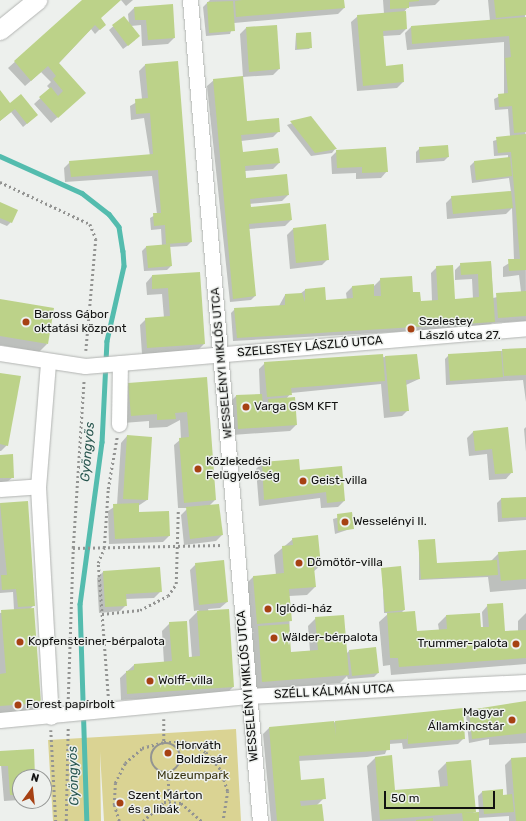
<!DOCTYPE html>
<html>
<head>
<meta charset="utf-8">
<style>
	body { margin:0 }
	#map { position:relative; width:526px; height:821px; overflow:hidden; background:#edf0ed; font-family:Rubik,sans-serif }
	div>[style] { position:absolute }
	.green>* { inset:0; background:#dad393 }
	.shadow>* { inset:0; background:#0003 }
	.stream>* { height:4.5px; margin:-2.25px; padding:0 2.25px; transform-origin:2.25px; border-radius:2.25px; background:#54bcae }
	.building>* { inset:0; background:#bcd289 }
	.path>* { height:2.5px; margin-top:-1.25px; transform-origin:0; background:repeating-linear-gradient(90deg,#939492 0 2px,transparent 0 5px) }
	.path>.ring { margin:-1.25px; padding:0; box-sizing:content-box; background:none; border:2.5px solid #939492; border-radius:50% }
	.roads { filter:drop-shadow(0 0 1px #b2b4b2) drop-shadow(0 0 1px #b2b4b2) }
	.minor>* { height:15px; margin:-7.5px; padding:0 7.5px; transform-origin:7.5px; border-radius:7.5px; background:#fff }
	.major>* { height:19px; margin:-9.5px; padding:0 9.5px; transform-origin:9.5px; border-radius:9.5px; background:#fff }
	.dots>* { width:11px; height:11px; translate:-50% -50%; box-sizing:border-box; border:2px solid #edf0ed; border-radius:50% }
	span { translate:-50% -50%; white-space:nowrap; text-align:center; line-height:1.15; -webkit-text-stroke:3px #edf0ed; paint-order:stroke }
	.poi-label { font-size:12px; color:#121211 }
	.left { translate:0 -50%; text-align:left }
	.right { translate:-100% -50%; text-align:right }
	.street-label { font-size:12px; color:#121211 }
	.park-label { font-size:12px; color:#393512 }
	.water-label { font-size:13px; color:#27554e; font-style:italic }
	.north { position:absolute; left:12px; top:769px; width:40px; height:40px; box-sizing:border-box; background:#edf0ed; border:1px solid #959795; border-radius:50%; rotate:15deg; font-size:11px; font-weight:700; line-height:16px; text-align:center; color:#121211 }
	.north::after { content:''; display:block; margin:auto; width:14px; height:18px; background:#a64113; clip-path:polygon(50% 0,100% 100%,50% 72%,0 100%) }
	.scale { position:absolute; left:384px; top:791px; width:111px; height:18px; box-sizing:border-box; border:2px solid #121211; border-top:0; padding-left:5px; font-size:12px; line-height:14px; white-space:nowrap; color:#121211; -webkit-text-stroke:3px #edf0ed; paint-order:stroke }
</style>
</head>
<body>
<div id="map">
	<div class="green">
		<i style="clip-path:polygon(236px 729px,241px 821px,104px 821px,100px 752px,101px 821px,53px 821px,48px 740px)"></i>
	</div>
	<div class="shadow">
		<i style="clip-path:polygon(84px 0,120px 0,99px 18px,105px 24px,95px 34px,91px 29px,58px 64px,78px 99px,51px 123px,34px 104px,50px 89px,47px 86px,51px 82px,41px 72px,25px 86px,8px 68px)"></i>
		<i style="clip-path:polygon(121px 0,133px 0,126px 6px)"></i>
		<i style="clip-path:polygon(210px 0,343px 0,344px 8px,338px 14px,234px 23px,230px 34px,206px 36px,203px 7px)"></i>
		<i style="clip-path:polygon(383px 0,440px 0,435px 5px,408px 7px,403px 13px,406px 29px,400px 35px,383px 36px,385px 67px,403px 82px,397px 88px,357px 91px,351px 22px,358px 16px,384px 14px)"></i>
		<i style="clip-path:polygon(488px 0,525px 0,526px 321px,492px 323px,488px 327px,233px 341px,231px 313px,235px 309px,279px 306px,285px 295px,300px 294px,305px 290px,324px 288px,325px 301px,347px 300px,346px 293px,352px 287px,373px 287px,381px 279px,412px 293px,420px 302px,432px 301px,431px 273px,437px 267px,454px 300px,473px 299px,472px 279px,455px 280px,455px 270px,461px 264px,491px 262px,493px 298px,521px 292px,519px 275px,503px 277px,503px 267px,514px 260px,512px 208px,506px 214px,447px 219px,446px 203px,452px 197px,511px 192px,509px 178px,472px 183px,470px 166px,474px 162px,508px 159px,508px 155px,494px 156px,493px 141px,510px 136px,508px 109px,495px 110px,494px 99px,504px 94px,504px 42px,407px 50px,405px 33px,411px 27px,490px 21px)"></i>
		<i style="clip-path:polygon(134px 8px,174px 38px,168px 44px,142px 46px,141px 25px,131px 26px,135px 40px,123px 49px,109px 30px,124px 17px,129px 24px,128px 14px)"></i>
		<i style="clip-path:polygon(246px 28px,279px 69px,273px 75px,242px 77px,246px 123px,279px 131px,273px 137px,241px 141px,242px 153px,279px 163px,273px 169px,245px 171px,246px 179px,288px 195px,282px 201px,249px 204px,250px 208px,291px 220px,285px 226px,249px 229px,255px 296px,251px 300px,230px 302px,207px 86px,214px 80px,243px 77px,240px 34px)"></i>
		<i style="clip-path:polygon(296px 34px,311px 47px,309px 49px,295px 50px)"></i>
		<i style="clip-path:polygon(146px 64px,191px 242px,187px 246px,169px 247px,171px 266px,167px 270px,144px 271px,142px 251px,146px 247px,162px 246px,161px 229px,151px 230px,150px 218px,157px 214px,152px 176px,65px 182px,64px 168px,70px 162px,150px 156px,144px 118px,131px 120px,130px 106px,142px 99px,139px 71px)"></i>
		<i style="clip-path:polygon(0 92px,10px 104px,37px 115px,23px 127px,11px 112px,0 121px)"></i>
		<i style="clip-path:polygon(310px 117px,335px 149px,332px 153px,311px 156px,287px 125px)"></i>
		<i style="clip-path:polygon(420px 148px,448px 157px,444px 161px,416px 163px,416px 152px)"></i>
		<i style="clip-path:polygon(337px 151px,387px 171px,381px 178px,356px 179px,356px 173px,332px 174px,331px 157px)"></i>
		<i style="clip-path:polygon(0 203px,11px 222px,7px 226px,0 223px)"></i>
		<i style="clip-path:polygon(293px 229px,328px 259px,322px 265px,290px 269px,287px 235px)"></i>
		<i style="clip-path:polygon(199px 273px,204px 344px,198px 350px,142px 354px,140px 325px,146px 319px,164px 318px,162px 294px,147px 295px,146px 283px,152px 276px)"></i>
		<i style="clip-path:polygon(0 300px,47px 344px,39px 352px,0 345px)"></i>
		<i style="clip-path:polygon(526px 349px,526px 402px,523px 380px,446px 385px,445px 359px,449px 355px)"></i>
		<i style="clip-path:polygon(evenodd,386px 357px,419px 379px,406px 385px,408px 410px,402px 416px,384px 418px,381px 384px,291px 393px,286px 399px,296px 425px,290px 431px,232px 435px,230px 402px,236px 396px,260px 395px,259px 369px,265px 363px,386px 357px,262px 402px,268px 402px,262px 407px,262px 402px)"></i>
		<i style="clip-path:polygon(0 374px,7px 445px,1px 451px,0 451px)"></i>
		<i style="clip-path:polygon(206px 378px,215px 500px,209px 506px,222px 535px,216px 541px,184px 545px,181px 515px,188px 508px,178px 508px,174px 445px,181px 439px,180px 420px,167px 427px,149px 428px,149px 421px,123px 423px,121px 392px,129px 384px)"></i>
		<i style="clip-path:polygon(526px 427px,526px 452px,524px 429px)"></i>
		<i style="clip-path:polygon(507px 428px,512px 472px,506px 479px,489px 480px,487px 454px,469px 456px,467px 438px,473px 432px)"></i>
		<i style="clip-path:polygon(127px 436px,147px 500px,138px 506px,138px 513px,168px 512px,169px 536px,163px 542px,109px 544px,108px 511px,117px 505px,121px 443px)"></i>
		<i style="clip-path:polygon(0 456px,13px 477px,0 488px)"></i>
		<i style="clip-path:polygon(298px 460px,299px 471px,344px 501px,338px 507px,321px 508px,320px 498px,259px 506px,256px 469px,262px 463px)"></i>
		<i style="clip-path:polygon(526px 498px,526px 520px,498px 522px,497px 503px,501px 499px)"></i>
		<i style="clip-path:polygon(27px 502px,34px 605px,30px 609px,40px 703px,31px 711px,0 713px,0 613px,14px 610px,13px 592px,0 593px,0 504px)"></i>
		<i style="clip-path:polygon(351px 514px,353px 528px,335px 534px,333px 519px)"></i>
		<i style="clip-path:polygon(293px 539px,320px 566px,313px 572px,315px 587px,307px 595px,289px 596px,290px 653px,310px 651px,308px 626px,316px 618px,346px 654px,349px 651px,378px 673px,374px 677px,348px 679px,347px 676px,340px 683px,255px 690px,250px 635px,254px 632px,249px 632px,245px 585px,253px 577px,276px 575px,274px 555px)"></i>
		<i style="clip-path:polygon(419px 541px,436px 564px,491px 561px,499px 553px,526px 551px,526px 589px,490px 592px,488px 577px,419px 580px)"></i>
		<i style="clip-path:polygon(196px 564px,227px 602px,220px 608px,208px 609px,233px 687px,225px 695px,121px 700px,120px 678px,134px 665px,164px 663px,162px 631px,170px 623px,188px 658px,192px 658px,189px 620px,199px 610px,194px 611px,190px 570px)"></i>
		<i style="clip-path:polygon(382px 569px,404px 610px,401px 613px,416px 632px,439px 630px,438px 624px,446px 616px,483px 628px,482px 612px,488px 605px,504px 633px,518px 631px,518px 621px,526px 613px,526px 664px,391px 675px,390px 665px,383px 666px,379px 622px,389px 613px,384px 613px)"></i>
		<i style="clip-path:polygon(103px 572px,161px 591px,154px 598px,125px 599px,126px 605px,120px 611px,99px 613px,97px 578px)"></i>
		<i style="clip-path:polygon(526px 702px,526px 743px,489px 745px,489px 739px,469px 743px,466px 715px,470px 711px)"></i>
		<i style="clip-path:polygon(372px 719px,464px 738px,458px 744px,403px 749px,402px 743px,389px 744px,385px 754px,367px 757px,298px 761px,300px 781px,324px 798px,317px 805px,323px 821px,271px 821px,263px 734px,269px 728px)"></i>
		<i style="clip-path:polygon(0 753px,34px 777px,20px 777px,20px 800px,4px 801px)"></i>
		<i style="clip-path:polygon(391px 756px,394px 792px,440px 787px,438px 771px,446px 763px,475px 811px,472px 814px,479px 813px,478px 796px,482px 792px,507px 796px,505px 765px,511px 759px,526px 758px,526px 821px,509px 821px,509px 816px,478px 818px,478px 821px,372px 821px,367px 766px,375px 758px)"></i>
	</div>
	<div class="stream">
		<i style="left:0;top:156px;width:90px;rotate:24.3deg"></i>
		<i style="left:82px;top:193px;width:34px;rotate:38deg"></i>
		<i style="left:109px;top:214px;width:16px;rotate:52deg"></i>
		<i style="left:119px;top:227px;width:24px;rotate:81deg"></i>
		<i style="left:123px;top:251px;width:15px;rotate:86deg"></i>
		<i style="left:124px;top:266px;width:77px;rotate:102.8deg"></i>
		<i style="left:107px;top:341px;width:101px;rotate:92.8deg"></i>
		<i style="left:102px;top:442px;width:163px;rotate:97.7deg"></i>
		<i style="left:80px;top:604px;width:217px;rotate:88.2deg"></i>
	</div>
	<div class="building">
		<i style="clip-path:polygon(82px 0,121px 0,101px 18px,106px 25px,100px 30px,95px 25px,59px 63px,86px 93px,58px 118px,39px 97px,51px 87px,58px 96px,63px 91px,53px 79px,56px 76px,48px 66px,31px 81px,14px 61px)"></i>
		<i style="clip-path:polygon(242px 0,344px 0,345px 8px,236px 17px,235px 1px)"></i>
		<i style="clip-path:polygon(390px 0,419px 0,419px 1px,409px 2px,409px 8px,390px 9px)"></i>
		<i style="clip-path:polygon(494px 0,526px 0,526px 15px,496px 18px)"></i>
		<i style="clip-path:polygon(233px 1px,235px 31px,209px 33px,207px 2px)"></i>
		<i style="clip-path:polygon(173px 4px,175px 38px,148px 40px,146px 20px,135px 20px,134px 7px)"></i>
		<i style="clip-path:polygon(406px 11px,407px 29px,383px 31px,386px 66px,403px 64px,404px 82px,363px 86px,357px 15px)"></i>
		<i style="clip-path:polygon(124px 16px,140px 36px,128px 46px,112px 25px)"></i>
		<i style="clip-path:polygon(526px 17px,526px 132px,514px 133px,512px 106px,499px 107px,498px 94px,508px 93px,505px 58px,511px 57px,509px 36px,412px 44px,411px 26px)"></i>
		<i style="clip-path:polygon(277px 25px,280px 69px,249px 72px,246px 27px)"></i>
		<i style="clip-path:polygon(311px 32px,312px 48px,297px 49px,296px 33px)"></i>
		<i style="clip-path:polygon(178px 61px,192px 242px,166px 244px,165px 225px,154px 226px,153px 213px,161px 213px,158px 170px,71px 177px,69px 161px,153px 154px,150px 113px,136px 114px,135px 99px,148px 98px,145px 64px)"></i>
		<i style="clip-path:polygon(243px 76px,247px 121px,279px 118px,280px 132px,241px 135px,243px 152px,278px 148px,280px 163px,245px 166px,246px 178px,287px 174px,289px 195px,250px 199px,251px 207px,290px 203px,292px 220px,249px 224px,256px 296px,233px 299px,213px 79px)"></i>
		<i style="clip-path:polygon(0 90px,10px 103px,21px 94px,38px 115px,27px 124px,15px 109px,0 121px)"></i>
		<i style="clip-path:polygon(311px 116px,337px 149px,315px 153px,290px 121px)"></i>
		<i style="clip-path:polygon(526px 134px,526px 270px,509px 271px,508px 259px,520px 259px,511px 152px,498px 153px,496px 137px)"></i>
		<i style="clip-path:polygon(448px 145px,449px 157px,420px 160px,419px 147px)"></i>
		<i style="clip-path:polygon(386px 147px,388px 172px,362px 173px,362px 167px,337px 168px,336px 150px)"></i>
		<i style="clip-path:polygon(510px 157px,512px 176px,476px 180px,474px 161px)"></i>
		<i style="clip-path:polygon(511px 191px,513px 208px,453px 214px,451px 196px)"></i>
		<i style="clip-path:polygon(0 202px,18px 210px,12px 223px,0 218px)"></i>
		<i style="clip-path:polygon(326px 224px,329px 260px,296px 263px,293px 228px)"></i>
		<i style="clip-path:polygon(170px 244px,172px 266px,148px 268px,146px 246px)"></i>
		<i style="clip-path:polygon(491px 261px,495px 322px,237px 338px,234px 308px,285px 305px,285px 294px,302px 293px,305px 302px,305px 289px,325px 287px,326px 300px,353px 298px,352px 286px,374px 284px,374px 296px,381px 296px,380px 278px,412px 276px,413px 292px,420px 292px,421px 301px,438px 300px,436px 266px,453px 265px,455px 299px,479px 297px,478px 274px,461px 275px,460px 263px)"></i>
		<i style="clip-path:polygon(200px 272px,205px 344px,147px 348px,145px 318px,170px 316px,168px 288px,152px 289px,152px 275px)"></i>
		<i style="clip-path:polygon(526px 291px,526px 316px,498px 318px,496px 293px)"></i>
		<i style="clip-path:polygon(0 299px,54px 308px,48px 344px,0 336px)"></i>
		<i style="clip-path:polygon(526px 348px,526px 375px,504px 376px,502px 349px)"></i>
		<i style="clip-path:polygon(501px 351px,503px 377px,450px 381px,448px 354px)"></i>
		<i style="clip-path:polygon(383px 354px,385px 381px,291px 388px,292px 395px,267px 397px,264px 362px)"></i>
		<i style="clip-path:polygon(417px 354px,420px 379px,406px 380px,409px 411px,390px 412px,385px 356px)"></i>
		<i style="clip-path:polygon(0 373px,21px 376px,8px 446px,0 444px)"></i>
		<i style="clip-path:polygon(207px 377px,216px 500px,184px 503px,179px 438px,189px 437px,187px 412px,175px 413px,176px 419px,157px 420px,157px 414px,131px 416px,128px 383px)"></i>
		<i style="clip-path:polygon(262px 394px,263px 408px,269px 407px,268px 399px,295px 397px,297px 425px,238px 429px,236px 395px)"></i>
		<i style="clip-path:polygon(508px 427px,513px 473px,495px 474px,492px 449px,475px 451px,473px 431px)"></i>
		<i style="clip-path:polygon(127px 435px,152px 437px,148px 500px,123px 499px)"></i>
		<i style="clip-path:polygon(13px 454px,14px 478px,0 478px,0 455px)"></i>
		<i style="clip-path:polygon(299px 459px,300px 470px,342px 466px,345px 501px,327px 503px,326px 492px,264px 500px,262px 462px)"></i>
		<i style="clip-path:polygon(526px 497px,526px 517px,502px 518px,501px 498px)"></i>
		<i style="clip-path:polygon(28px 501px,35px 606px,18px 607px,16px 589px,2px 590px,1px 575px,7px 575px,0 503px)"></i>
		<i style="clip-path:polygon(139px 503px,139px 512px,169px 511px,170px 536px,115px 539px,113px 504px)"></i>
		<i style="clip-path:polygon(219px 504px,223px 535px,190px 539px,186px 507px)"></i>
		<i style="clip-path:polygon(352px 512px,354px 529px,338px 531px,337px 514px)"></i>
		<i style="clip-path:polygon(318px 535px,321px 566px,314px 567px,316px 587px,289px 589px,292px 621px,257px 624px,253px 576px,284px 573px,282px 546px,293px 545px,292px 538px)"></i>
		<i style="clip-path:polygon(435px 539px,437px 563px,497px 560px,498px 575px,421px 579px,418px 540px)"></i>
		<i style="clip-path:polygon(526px 550px,526px 579px,501px 581px,498px 552px)"></i>
		<i style="clip-path:polygon(224px 560px,228px 602px,199px 605px,195px 563px)"></i>
		<i style="clip-path:polygon(401px 566px,405px 610px,385px 612px,381px 568px)"></i>
		<i style="clip-path:polygon(160px 567px,162px 592px,126px 594px,127px 606px,105px 607px,103px 571px)"></i>
		<i style="clip-path:polygon(503px 603px,505px 631px,526px 630px,526px 658px,399px 667px,398px 658px,390px 658px,387px 613px,415px 611px,417px 631px,447px 629px,446px 615px,480px 613px,481px 627px,489px 627px,487px 604px)"></i>
		<i style="clip-path:polygon(34px 608px,41px 703px,0 706px,0 674px,6px 673px,1px 610px)"></i>
		<i style="clip-path:polygon(229px 609px,234px 687px,127px 694px,126px 671px,134px 670px,134px 664px,172px 661px,169px 622px,187px 621px,189px 657px,200px 656px,197px 611px)"></i>
		<i style="clip-path:polygon(344px 615px,349px 675px,262px 682px,258px 626px,289px 624px,291px 652px,318px 650px,315px 617px)"></i>
		<i style="clip-path:polygon(376px 647px,379px 673px,352px 676px,349px 650px)"></i>
		<i style="clip-path:polygon(526px 701px,526px 733px,472px 739px,469px 710px)"></i>
		<i style="clip-path:polygon(463px 708px,465px 739px,408px 744px,407px 730px,407px 739px,390px 740px,390px 750px,299px 756px,301px 780px,324px 778px,326px 799px,300px 801px,301px 806px,322px 804px,324px 821px,277px 821px,269px 727px,334px 721px,336px 736px,335px 721px)"></i>
		<i style="clip-path:polygon(34px 749px,35px 777px,20px 777px,20px 795px,10px 795px,8px 766px,0 766px,0 751px)"></i>
		<i style="clip-path:polygon(392px 755px,395px 790px,448px 786px,446px 762px,471px 760px,476px 812px,380px 820px,375px 757px)"></i>
		<i style="clip-path:polygon(526px 757px,526px 821px,516px 821px,511px 758px)"></i>
		<i style="clip-path:polygon(503px 789px,503px 795px,512px 794px,514px 812px,484px 814px,482px 791px)"></i>
		<i style="clip-path:polygon(479px 812px,479px 821px,463px 821px,462px 813px)"></i>
		<i style="clip-path:polygon(433px 818px,433px 821px,416px 821px,416px 820px)"></i>
	</div>
	<div class="path">
		<i style="left:0;top:182px;width:99px;rotate:25deg"></i>
		<i style="left:90px;top:224px;width:16px;rotate:68deg"></i>
		<i style="left:96px;top:239px;width:112px;rotate:95.1deg"></i>
		<i style="left:73px;top:548px;width:149px;rotate:-1.2deg"></i>
		<i style="left:102px;top:614px;width:38px;rotate:-6deg"></i>
		<i style="left:140px;top:610px;width:31px;rotate:-27deg"></i>
		<i style="left:168px;top:596px;width:14px;rotate:-56deg"></i>
		<i style="left:176px;top:584px;width:73px;rotate:-88.4deg"></i>
		<i style="left:108px;top:696px;width:133px;rotate:-94.3deg"></i>
		<i style="left:98px;top:563px;width:16px;rotate:-68deg"></i>
		<i style="left:104px;top:548px;width:59px;rotate:-86.1deg"></i>
		<i style="left:108px;top:489px;width:53px;rotate:-80.2deg"></i>
		<i style="left:68px;top:699px;width:151px;rotate:-88.1deg"></i>
		<i style="left:73px;top:548px;width:168px;rotate:-86.3deg"></i>
		<i style="left:164px;top:719px;width:23px;rotate:90deg"></i>
		<i style="left:51px;top:730px;width:91px;rotate:86.9deg"></i>
		<i class="ring" style="left:151px;top:743px;width:27.5px;height:27.5px"></i>
		<i style="left:168px;top:774px;width:29px;rotate:86deg"></i>
		<i style="left:66px;top:821px;width:93px;rotate:-88.8deg"></i>
		<i style="left:119px;top:821px;width:17px;rotate:-107deg"></i>
		<i style="left:114px;top:805px;width:22px;rotate:-87deg"></i>
		<i style="left:115px;top:783px;width:22px;rotate:-63deg"></i>
		<i style="left:125px;top:763px;width:23px;rotate:-41deg"></i>
		<i style="left:142px;top:748px;width:23px;rotate:-15deg"></i>
		<i style="left:164px;top:742px;width:22px"></i>
		<i style="left:186px;top:742px;width:22px;rotate:27deg"></i>
		<i style="left:206px;top:752px;width:23px;rotate:50deg"></i>
		<i style="left:221px;top:770px;width:22px;rotate:72deg"></i>
		<i style="left:228px;top:791px;width:30px;rotate:99deg"></i>
		<i style="left:143px;top:821px;width:28px;rotate:-42deg"></i>
		<i style="left:164px;top:802px;width:17px;rotate:3deg"></i>
		<i style="left:181px;top:803px;width:28px;rotate:41deg"></i>
	</div>
	<div class="roads">
		<div class="minor">
			<i style="left:190px;top:0;width:824px;rotate:85.13deg"></i>
			<i style="left:0;top:353px;width:86px;rotate:8.7deg"></i>
			<i style="left:85px;top:366px;width:443px;rotate:-4.9deg"></i>
			<i style="left:48px;top:363px;width:124px;rotate:94.6deg"></i>
			<i style="left:38px;top:487px;width:230px;rotate:86.8deg"></i>
			<i style="left:119px;top:424px;width:61px;rotate:-89.1deg"></i>
			<i style="left:0;top:489px;width:32px;rotate:-4deg"></i>
			<i style="left:0;top:720px;width:249px;rotate:-5.5deg"></i>
			<i style="left:248px;top:696px;width:278px;rotate:-2.9deg"></i>
		</div>
		<div class="major">
			<i style="left:0;top:30px;width:48px;rotate:-39deg"></i>
		</div>
	</div>
	<div class="dots">
		<i style="left:26px;top:322px;background:#a64113"></i>
		<i style="left:411px;top:329px;background:#a64113"></i>
		<i style="left:246px;top:407px;background:#a64113"></i>
		<i style="left:198px;top:469px;background:#a64113"></i>
		<i style="left:303px;top:481px;background:#a64113"></i>
		<i style="left:345px;top:522px;background:#a64113"></i>
		<i style="left:299px;top:563px;background:#a64113"></i>
		<i style="left:268px;top:609px;background:#a64113"></i>
		<i style="left:274px;top:638px;background:#a64113"></i>
		<i style="left:20px;top:642px;background:#a64113"></i>
		<i style="left:516px;top:644px;background:#a64113"></i>
		<i style="left:150px;top:681px;background:#a64113"></i>
		<i style="left:18px;top:705px;background:#a64113"></i>
		<i style="left:512px;top:720px;background:#a64113"></i>
		<i style="left:168px;top:753px;background:#a64113"></i>
		<i style="left:120px;top:803px;background:#a64113"></i>
	</div>
	<div class="poi-label">
		<span class="left" style="left:34px;top:322px">Baross Gábor<br>oktatási központ</span>
		<span class="left" style="left:419px;top:329px">Szelestey<br>László utca 27.</span>
		<span class="left" style="left:254px;top:407px">Varga GSM KFT</span>
		<span class="left" style="left:206px;top:469px">Közlekedési<br>Felügyelőség</span>
		<span class="left" style="left:311px;top:481px">Geist-villa</span>
		<span class="left" style="left:353px;top:522px">Wesselényi II.</span>
		<span class="left" style="left:307px;top:563px">Dömötör-villa</span>
		<span class="left" style="left:276px;top:609px">Iglódi-ház</span>
		<span class="left" style="left:282px;top:638px">Wälder-bérpalota</span>
		<span class="left" style="left:28px;top:642px">Kopfensteiner-bérpalota</span>
		<span class="right" style="left:508px;top:644px">Trummer-palota</span>
		<span class="left" style="left:158px;top:681px">Wolff-villa</span>
		<span class="left" style="left:26px;top:705px">Forest papírbolt</span>
		<span class="right" style="left:504px;top:720px">Magyar<br>Államkincstár</span>
		<span class="left" style="left:176px;top:753px">Horváth<br>Boldizsár</span>
		<span class="left" style="left:128px;top:803px">Szent Márton<br>és a libák</span>
	</div>
	<div class="street-label">
		<span style="left:310px;top:347px;rotate:-5deg">SZELESTEY LÁSZLÓ UTCA</span>
		<span style="left:222px;top:363px;rotate:-95deg">WESSELÉNYI MIKLÓS UTCA</span>
		<span style="left:248px;top:686px;rotate:-95deg">WESSELÉNYI MIKLÓS UTCA</span>
		<span style="left:334px;top:692px;rotate:-3deg">SZÉLL KÁLMÁN UTCA</span>
	</div>
	<div class="park-label">
		<span style="left:193px;top:776px">Múzeumpark</span>
	</div>
	<div class="water-label">
		<span style="left:88px;top:452px;rotate:-85deg">Gyöngyös</span>
		<span style="left:74px;top:776px;rotate:-92deg">Gyöngyös</span>
	</div>
	<div class="north">N</div>
	<div class="scale">50 m</div>
</div>
</body>
</html>
